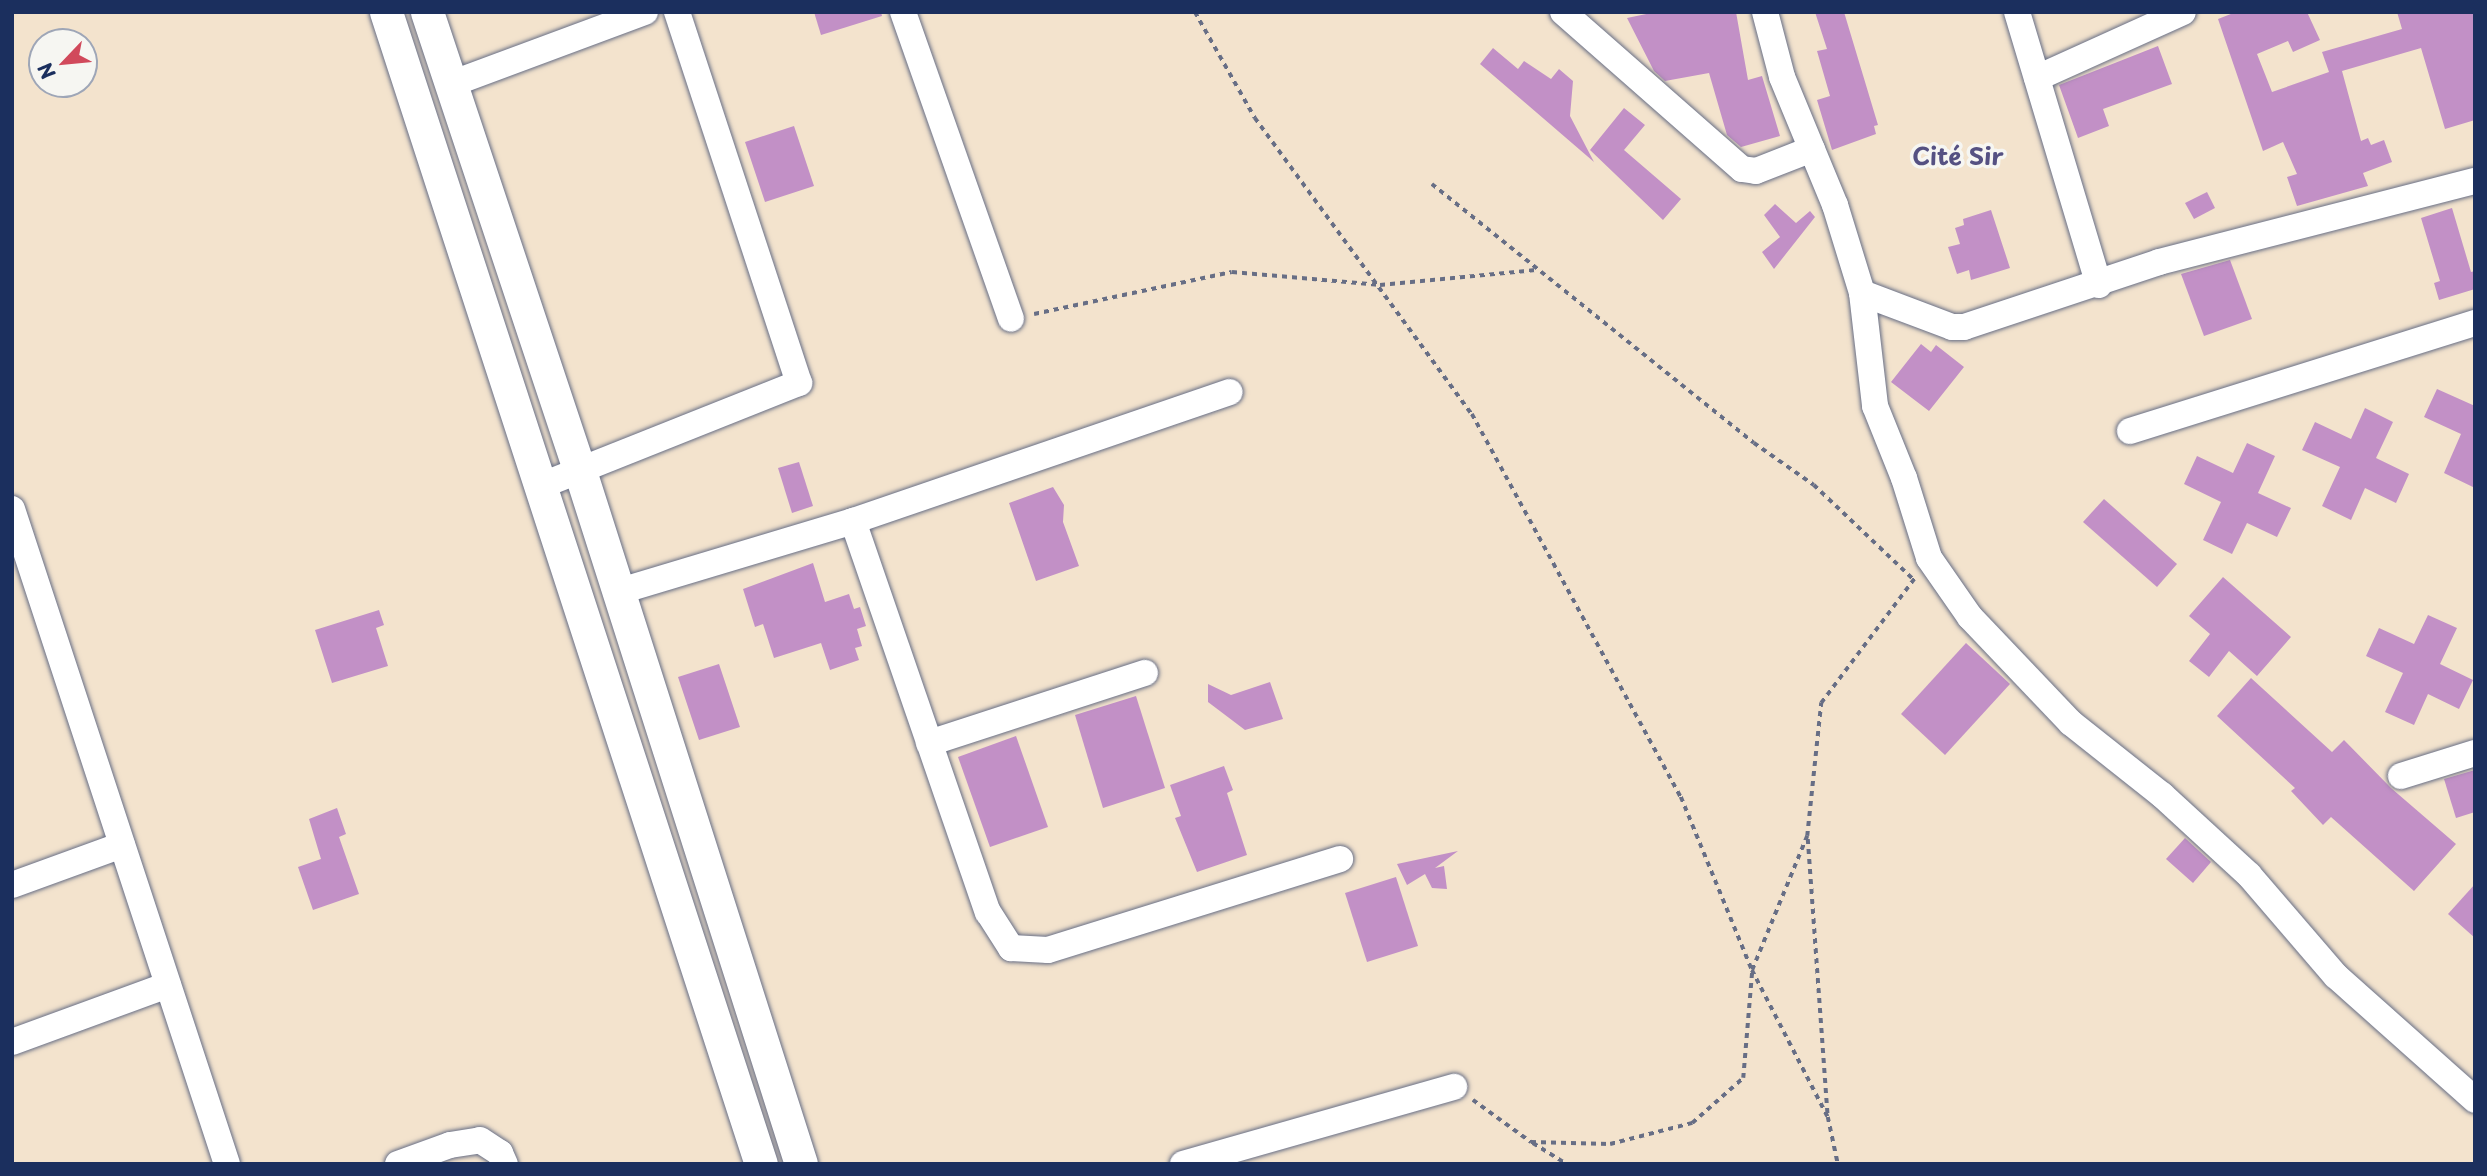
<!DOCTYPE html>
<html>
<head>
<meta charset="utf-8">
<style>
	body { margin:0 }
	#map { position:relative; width:2487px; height:1176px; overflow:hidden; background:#f3e3cd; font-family:"Playpen Sans",sans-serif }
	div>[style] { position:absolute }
	.building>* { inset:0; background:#c290c6 }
	.path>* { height:3.5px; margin-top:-1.75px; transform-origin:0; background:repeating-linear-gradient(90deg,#676e85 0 5px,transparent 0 10px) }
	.roads { filter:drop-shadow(0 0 2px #676e85) drop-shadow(0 0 2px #676e85) }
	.minor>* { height:26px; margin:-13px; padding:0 13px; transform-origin:13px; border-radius:13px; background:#fff }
	.major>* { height:33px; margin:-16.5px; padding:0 16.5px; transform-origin:16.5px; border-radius:16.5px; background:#fff }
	span { translate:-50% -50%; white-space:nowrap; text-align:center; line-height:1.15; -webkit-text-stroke:7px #f6f6f2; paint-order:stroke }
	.neighbourhood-label { font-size:24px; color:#555182; font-weight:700 }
	.frame { position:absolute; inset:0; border:14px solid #1b2f5e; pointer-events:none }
	.north { position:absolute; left:28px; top:28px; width:70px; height:70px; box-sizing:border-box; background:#f6f6f2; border:2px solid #9ea6b7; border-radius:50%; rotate:244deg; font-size:19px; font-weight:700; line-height:28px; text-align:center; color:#1b2f5e }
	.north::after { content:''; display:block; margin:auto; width:24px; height:32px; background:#d1495b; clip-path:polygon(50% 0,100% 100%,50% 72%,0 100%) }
</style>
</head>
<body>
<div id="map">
	<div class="building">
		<i style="clip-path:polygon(814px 12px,881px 12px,882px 16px,821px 35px)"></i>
		<i style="clip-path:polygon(1656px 12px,1736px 12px,1748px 80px,1762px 76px,1780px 136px,1741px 147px,1727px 135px,1709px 73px,1665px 81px,1654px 71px,1627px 18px)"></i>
		<i style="clip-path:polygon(1815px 12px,1844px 12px,1878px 125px,1874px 126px,1876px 134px,1832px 150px,1817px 100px,1830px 96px,1817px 51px,1827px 49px)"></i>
		<i style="clip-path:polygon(2236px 12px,2307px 12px,2320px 40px,2293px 52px,2288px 41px,2257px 54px,2272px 92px,2329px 72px,2322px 52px,2402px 29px,2397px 12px,2475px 12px,2475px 120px,2445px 129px,2421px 48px,2342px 71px,2361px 141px,2368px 138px,2371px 145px,2384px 140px,2392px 162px,2363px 173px,2368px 186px,2297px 206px,2287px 177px,2297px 174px,2283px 142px,2263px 151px,2218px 19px)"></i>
		<i style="clip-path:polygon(2158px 46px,2172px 84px,2103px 109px,2109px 126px,2078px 138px,2059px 85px)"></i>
		<i style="clip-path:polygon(1493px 48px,1518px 69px,1524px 61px,1551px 79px,1559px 69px,1573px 81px,1570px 116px,1594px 162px,1480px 64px)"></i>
		<i style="clip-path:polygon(1624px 108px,1645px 125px,1624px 150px,1681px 199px,1663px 220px,1590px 150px)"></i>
		<i style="clip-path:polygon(794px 126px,814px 186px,765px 202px,745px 142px)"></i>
		<i style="clip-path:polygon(2207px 192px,2215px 208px,2194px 219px,2185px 203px)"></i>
		<i style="clip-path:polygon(1775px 204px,1796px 223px,1810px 211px,1815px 217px,1774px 269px,1762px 252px,1780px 237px,1764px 215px)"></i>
		<i style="clip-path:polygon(2452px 208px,2471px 272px,2475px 271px,2475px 289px,2439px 300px,2434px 283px,2440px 281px,2421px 218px)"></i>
		<i style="clip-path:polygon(1991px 210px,2010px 268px,1971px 280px,1969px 270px,1957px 274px,1948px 247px,1960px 244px,1955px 228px,1964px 225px,1963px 219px)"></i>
		<i style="clip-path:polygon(2230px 260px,2252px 319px,2204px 336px,2181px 274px)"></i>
		<i style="clip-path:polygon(1921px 344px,1931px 352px,1936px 345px,1964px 367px,1929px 411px,1891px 382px)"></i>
		<i style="clip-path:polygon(2437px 389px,2475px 406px,2475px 488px,2444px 473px,2461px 434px,2424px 417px)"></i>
		<i style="clip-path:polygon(2365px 408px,2393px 422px,2376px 458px,2409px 474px,2396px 503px,2365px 488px,2351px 520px,2322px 506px,2340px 467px,2302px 450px,2315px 422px,2351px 439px)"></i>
		<i style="clip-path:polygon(2247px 443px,2275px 456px,2258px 493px,2291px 508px,2277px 537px,2247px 523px,2232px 554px,2203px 540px,2221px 502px,2184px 484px,2197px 456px,2233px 473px)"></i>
		<i style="clip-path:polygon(799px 462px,813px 506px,792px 513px,778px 468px)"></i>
		<i style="clip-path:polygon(1053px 487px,1064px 505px,1063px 522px,1079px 566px,1036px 581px,1009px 503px)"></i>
		<i style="clip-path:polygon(2104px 499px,2177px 564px,2157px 587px,2083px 522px)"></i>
		<i style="clip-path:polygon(813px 563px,825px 602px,849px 594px,854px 609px,860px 607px,866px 626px,857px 629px,862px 646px,855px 648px,859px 660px,830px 670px,821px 643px,774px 658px,763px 624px,755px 627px,743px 589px)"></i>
		<i style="clip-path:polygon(2223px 577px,2291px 637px,2257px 676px,2229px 651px,2209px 677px,2189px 661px,2210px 634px,2189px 616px)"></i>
		<i style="clip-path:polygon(379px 610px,384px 625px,376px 628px,388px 666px,332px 683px,315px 630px)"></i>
		<i style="clip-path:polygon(2428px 615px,2457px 628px,2440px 664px,2473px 680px,2459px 709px,2428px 694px,2414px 725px,2385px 712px,2403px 673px,2366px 656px,2379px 628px,2414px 644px)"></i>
		<i style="clip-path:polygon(1966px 643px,2010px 684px,1945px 755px,1901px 714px)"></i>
		<i style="clip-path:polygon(719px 664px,740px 727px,699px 740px,678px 677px)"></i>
		<i style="clip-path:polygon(2251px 678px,2332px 752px,2344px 740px,2391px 788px,2456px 844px,2414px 891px,2331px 817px,2323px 825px,2291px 791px,2295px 788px,2217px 716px)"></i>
		<i style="clip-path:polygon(1270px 682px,1283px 719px,1245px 730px,1208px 702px,1208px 684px,1231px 695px)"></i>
		<i style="clip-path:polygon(1136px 696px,1165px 788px,1103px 808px,1075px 715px)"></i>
		<i style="clip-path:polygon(1016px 736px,1048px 827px,990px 847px,958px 757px)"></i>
		<i style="clip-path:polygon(1224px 766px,1233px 790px,1227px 793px,1247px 855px,1197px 872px,1175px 818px,1181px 816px,1170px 785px)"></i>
		<i style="clip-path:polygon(2475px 770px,2475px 812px,2456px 818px,2444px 779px)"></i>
		<i style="clip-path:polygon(337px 808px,346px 834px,339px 837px,359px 894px,313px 910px,298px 867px,321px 859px,309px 819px)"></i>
		<i style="clip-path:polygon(2185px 838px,2211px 862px,2193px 883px,2166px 859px)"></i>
		<i style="clip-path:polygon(1458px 851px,1435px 868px,1444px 866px,1447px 889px,1432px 888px,1425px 874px,1407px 885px,1397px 864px)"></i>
		<i style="clip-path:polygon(1396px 877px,1418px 946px,1367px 962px,1345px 893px)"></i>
		<i style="clip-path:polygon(2475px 884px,2475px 938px,2448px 914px)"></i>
	</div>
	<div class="path">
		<i style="left:1195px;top:12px;width:122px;rotate:60.5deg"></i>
		<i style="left:1255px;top:118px;width:367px;rotate:53.8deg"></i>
		<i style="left:1472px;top:414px;width:436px;rotate:61.4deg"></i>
		<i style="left:1681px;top:797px;width:187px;rotate:67.7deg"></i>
		<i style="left:1752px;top:970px;width:165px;rotate:62.7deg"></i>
		<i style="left:1432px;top:184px;width:413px;rotate:38.8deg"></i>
		<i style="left:1754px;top:443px;width:73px;rotate:35deg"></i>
		<i style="left:1814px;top:485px;width:139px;rotate:43.5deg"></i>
		<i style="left:1034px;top:314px;width:202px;rotate:-12deg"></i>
		<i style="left:1232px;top:272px;width:149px;rotate:5deg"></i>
		<i style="left:1380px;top:285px;width:158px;rotate:-5.5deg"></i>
		<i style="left:1808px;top:839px;width:279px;rotate:85.9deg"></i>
		<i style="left:1828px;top:1117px;width:48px;rotate:78deg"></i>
		<i style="left:1473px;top:1100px;width:72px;rotate:35.9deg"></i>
		<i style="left:1531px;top:1142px;width:79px;rotate:1.5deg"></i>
		<i style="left:1610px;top:1144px;width:85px;rotate:-14.4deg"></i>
		<i style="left:1692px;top:1123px;width:68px;rotate:-41.4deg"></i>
		<i style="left:1743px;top:1078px;width:108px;rotate:-85.2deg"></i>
		<i style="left:1752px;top:970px;width:145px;rotate:-67.7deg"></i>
		<i style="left:1807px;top:836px;width:134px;rotate:-84deg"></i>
		<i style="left:1821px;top:703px;width:156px;rotate:-53.1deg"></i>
		<i style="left:1533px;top:1143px;width:40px;rotate:32deg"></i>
	</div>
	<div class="roads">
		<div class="minor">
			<i style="left:903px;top:12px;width:325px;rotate:70.6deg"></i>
			<i style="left:1563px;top:12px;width:238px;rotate:41.3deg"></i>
			<i style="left:1742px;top:169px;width:14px;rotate:8deg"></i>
			<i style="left:1756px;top:171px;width:60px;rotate:-21.4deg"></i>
			<i style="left:1765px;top:12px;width:67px;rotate:75.3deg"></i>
			<i style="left:1782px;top:77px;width:139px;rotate:67.5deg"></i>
			<i style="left:1835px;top:205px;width:92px;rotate:72.9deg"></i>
			<i style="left:1862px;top:293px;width:114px;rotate:83.4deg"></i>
			<i style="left:1875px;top:406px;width:78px;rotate:68.1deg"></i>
			<i style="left:1904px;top:478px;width:84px;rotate:72.6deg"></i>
			<i style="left:1929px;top:558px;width:72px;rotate:55.2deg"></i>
			<i style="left:1970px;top:617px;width:146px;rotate:46.4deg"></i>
			<i style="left:2071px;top:723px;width:116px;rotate:38.4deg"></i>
			<i style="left:2162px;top:795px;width:118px;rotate:42.6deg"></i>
			<i style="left:2249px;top:875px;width:133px;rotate:49.3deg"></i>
			<i style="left:2336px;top:976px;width:186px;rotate:41.7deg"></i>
			<i style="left:2017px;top:12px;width:285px;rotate:73.3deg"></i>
			<i style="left:2037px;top:78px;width:160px;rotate:-24.3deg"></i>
			<i style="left:451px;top:84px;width:207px;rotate:-20.4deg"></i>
			<i style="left:1862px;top:293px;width:96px;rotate:20.7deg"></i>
			<i style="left:1952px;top:327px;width:12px"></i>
			<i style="left:1964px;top:327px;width:206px;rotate:-18.4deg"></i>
			<i style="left:2159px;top:262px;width:326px;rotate:-14.4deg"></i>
			<i style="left:2130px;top:431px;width:362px;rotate:-17.4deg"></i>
			<i style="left:540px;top:486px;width:279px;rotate:-21.7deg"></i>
			<i style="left:799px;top:383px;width:391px;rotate:-108.2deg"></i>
			<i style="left:12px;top:509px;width:689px;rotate:71.83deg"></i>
			<i style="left:853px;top:521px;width:414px;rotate:71deg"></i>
			<i style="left:988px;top:912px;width:43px;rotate:57.4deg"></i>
			<i style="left:1011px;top:948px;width:37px;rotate:3deg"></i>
			<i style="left:1048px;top:950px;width:306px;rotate:-17.3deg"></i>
			<i style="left:617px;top:592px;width:246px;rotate:-16.7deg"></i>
			<i style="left:853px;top:521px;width:398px;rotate:-18.9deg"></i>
			<i style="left:929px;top:743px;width:227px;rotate:-18deg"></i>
			<i style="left:2401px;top:776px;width:77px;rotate:-17.3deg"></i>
			<i style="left:12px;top:885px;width:117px;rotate:-20deg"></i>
			<i style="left:12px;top:1042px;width:166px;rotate:-20.1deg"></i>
			<i style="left:398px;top:1164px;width:55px;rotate:-20.1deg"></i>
			<i style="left:450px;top:1145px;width:30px;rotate:-9deg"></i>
			<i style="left:480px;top:1140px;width:24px;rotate:33deg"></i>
			<i style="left:500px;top:1153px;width:12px;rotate:66deg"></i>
			<i style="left:1183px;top:1164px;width:282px;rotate:-15.9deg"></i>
		</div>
		<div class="major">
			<i style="left:386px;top:12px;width:1211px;rotate:71.97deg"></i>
			<i style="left:427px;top:12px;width:484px;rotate:71.6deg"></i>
			<i style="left:580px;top:471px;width:727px;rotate:72.31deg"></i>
		</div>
	</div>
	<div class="neighbourhood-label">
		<span style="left:1958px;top:156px">Cité Sir</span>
	</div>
	<div class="frame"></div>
	<div class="north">N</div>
</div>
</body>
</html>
